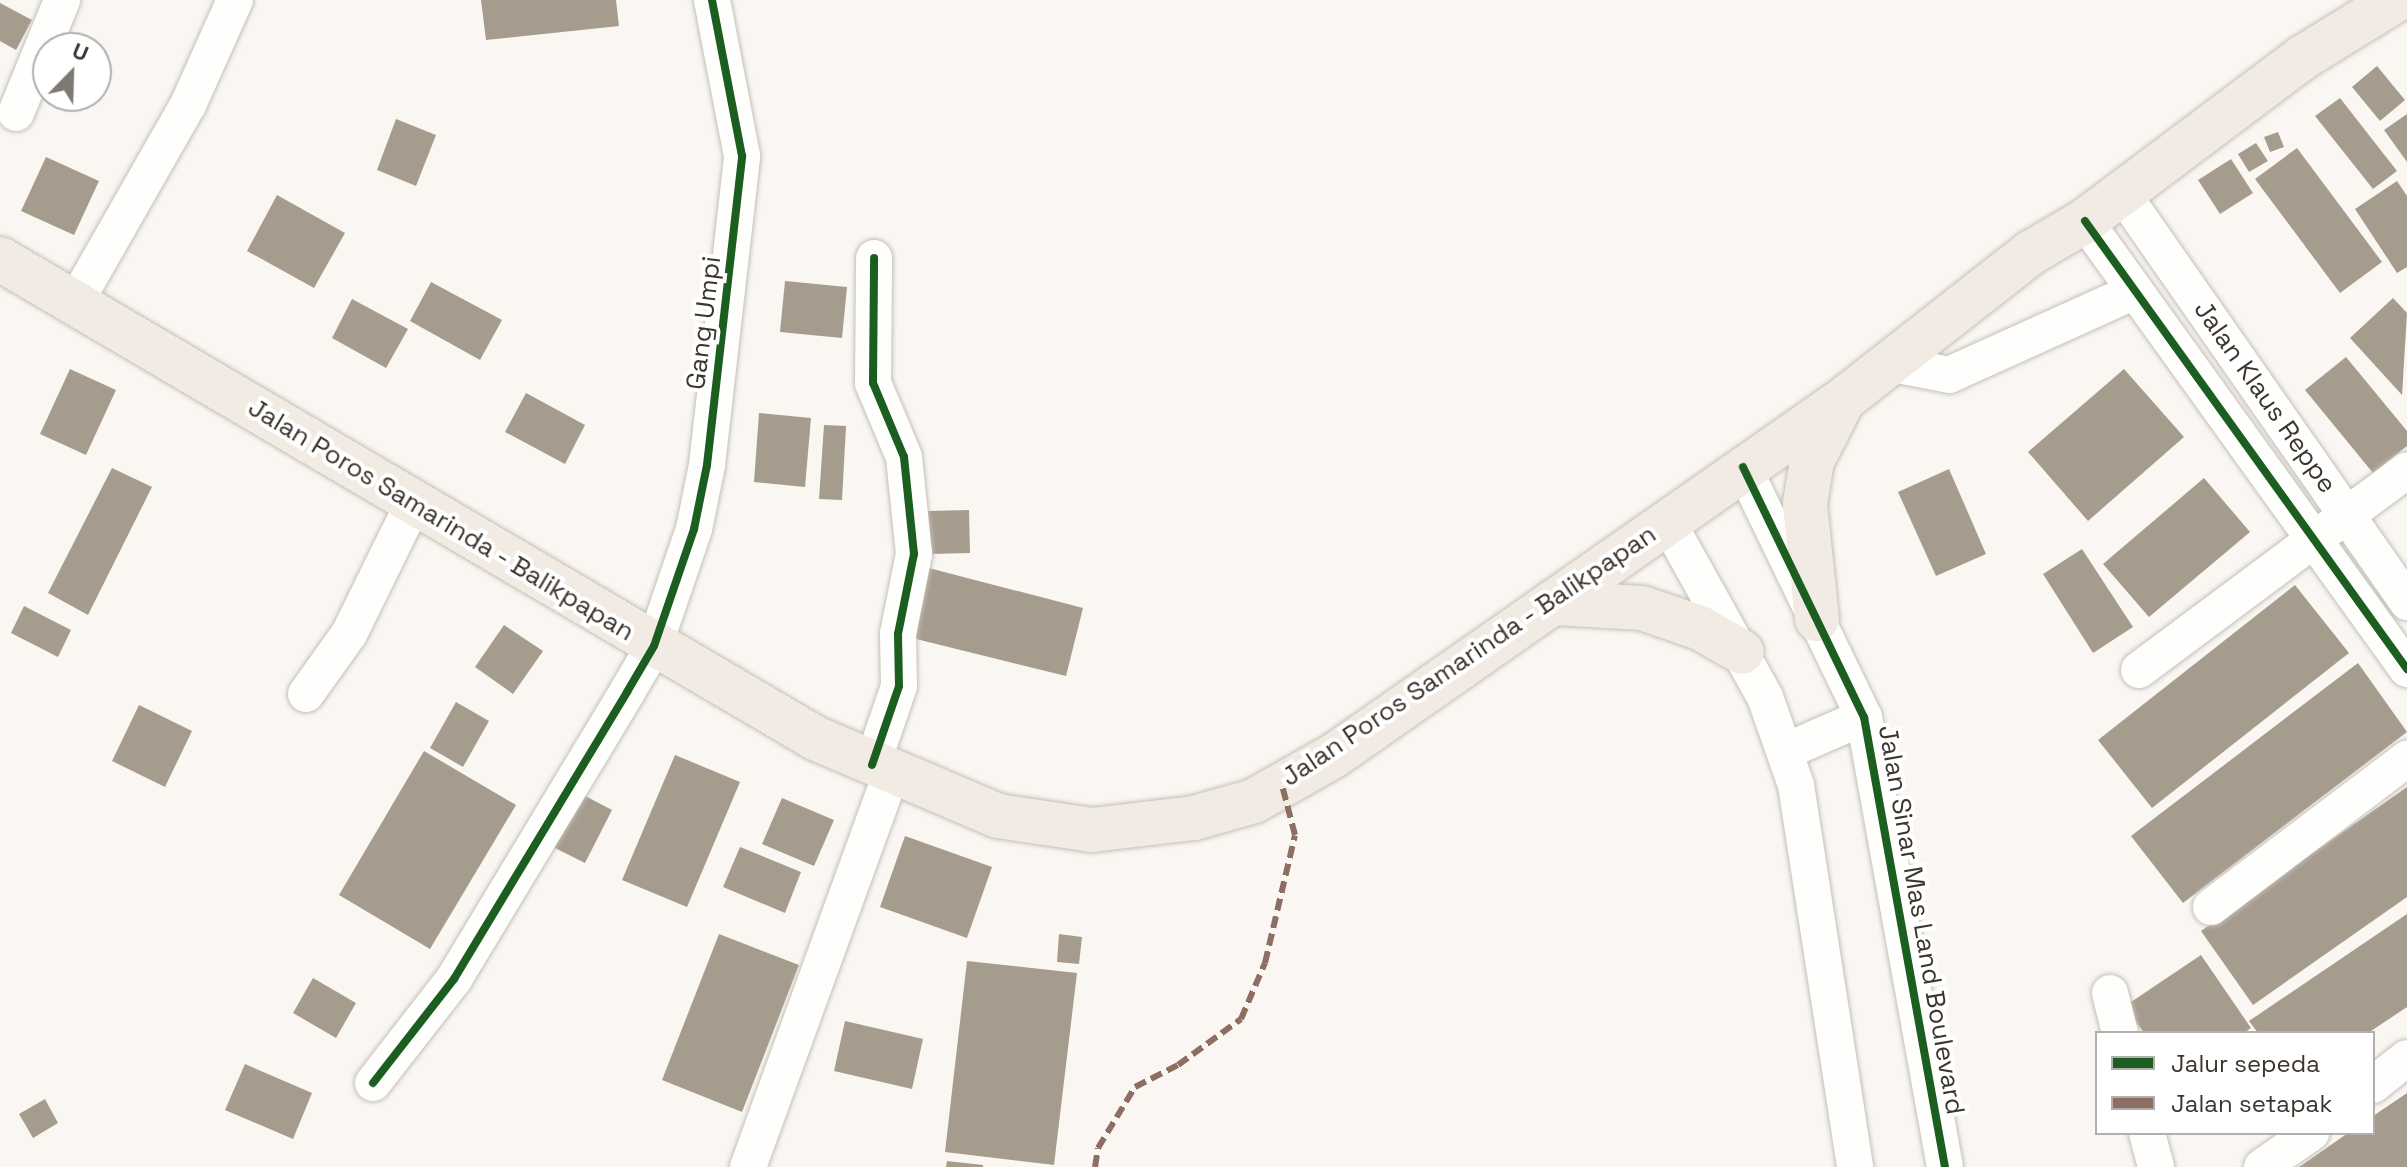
<!DOCTYPE html>
<html>
<head>
<meta charset="utf-8">
<style>
	body { margin:0 }
	#map { position:relative; width:2407px; height:1167px; overflow:hidden; background:#faf7f2; font-family:"Space Grotesk",sans-serif }
	div>[style] { position:absolute }
	.building>* { inset:0; background:#a69c8d }
	.roads { filter:drop-shadow(0 0 2px #c4bfb9) drop-shadow(0 0 2px #c4bfb9) }
	.minor>* { height:36px; margin:-18px; padding:0 18px; transform-origin:18px; border-radius:18px; background:#fefefd }
	.highway>* { height:44px; margin:-22px; padding:0 22px; transform-origin:22px; border-radius:22px; background:#f2ebe4 }
	.quiet>* { height:6px; margin-top:-3px; transform-origin:0; background:repeating-linear-gradient(90deg,#8d6e63 0 12px,transparent 0 18px) }
	.cycleway>* { height:8px; margin:-4px; padding:0 4px; transform-origin:4px; border-radius:4px; background:#1b5e20 }
	span { translate:-50% -50%; white-space:nowrap; text-align:center; line-height:1.15; -webkit-text-stroke:8px #fff; paint-order:stroke }
	.street-label { font-size:26px; color:#3b352d }
	.legend { position:absolute; left:2095px; top:1031px; width:280px; height:104px; box-sizing:border-box; background:#fff; border:2px solid #b1aeab; margin:0; padding:10px 14px; list-style:none; font-size:24px; color:#3b352d }
	.legend li { display:flex; align-items:center; gap:16px; height:40px }
	.legend b { width:40px; border:2px solid #b1aeab }
	.north { position:absolute; left:32px; top:32px; width:80px; height:80px; box-sizing:border-box; background:#fff; border:2px solid #b1aeab; border-radius:50%; rotate:23deg; font-size:22px; font-weight:700; line-height:32px; text-align:center; color:#3b352d }
	.north::after { content:''; display:block; margin:auto; width:28px; height:36px; background:#7e7972; clip-path:polygon(50% 0,100% 100%,50% 72%,0 100%) }
</style>
</head>
<body>
<div id="map">
	<div class="building">
		<i style="clip-path:polygon(481px 0,616px 0,619px 26px,486px 40px)"></i>
		<i style="clip-path:polygon(0 3px,32px 20px,16px 50px,0 41px)"></i>
		<i style="clip-path:polygon(2377px 66px,2405px 100px,2380px 121px,2352px 87px)"></i>
		<i style="clip-path:polygon(2340px 98px,2397px 171px,2373px 189px,2315px 116px)"></i>
		<i style="clip-path:polygon(2407px 114px,2407px 162px,2384px 130px)"></i>
		<i style="clip-path:polygon(396px 119px,436px 135px,416px 186px,377px 170px)"></i>
		<i style="clip-path:polygon(2278px 132px,2284px 147px,2270px 152px,2264px 137px)"></i>
		<i style="clip-path:polygon(2256px 143px,2268px 161px,2249px 172px,2238px 154px)"></i>
		<i style="clip-path:polygon(2297px 148px,2382px 262px,2340px 293px,2255px 179px)"></i>
		<i style="clip-path:polygon(46px 157px,99px 181px,74px 235px,21px 211px)"></i>
		<i style="clip-path:polygon(2231px 159px,2253px 193px,2220px 214px,2198px 180px)"></i>
		<i style="clip-path:polygon(2397px 181px,2407px 196px,2407px 267px,2397px 273px,2355px 209px)"></i>
		<i style="clip-path:polygon(277px 195px,345px 233px,314px 288px,247px 251px)"></i>
		<i style="clip-path:polygon(785px 281px,847px 287px,842px 338px,780px 332px)"></i>
		<i style="clip-path:polygon(431px 282px,502px 320px,480px 360px,410px 321px)"></i>
		<i style="clip-path:polygon(2393px 298px,2407px 313px,2402px 395px,2350px 338px)"></i>
		<i style="clip-path:polygon(352px 299px,408px 329px,386px 368px,332px 338px)"></i>
		<i style="clip-path:polygon(2346px 357px,2407px 431px,2407px 446px,2373px 473px,2305px 390px)"></i>
		<i style="clip-path:polygon(70px 369px,116px 390px,86px 455px,40px 434px)"></i>
		<i style="clip-path:polygon(2124px 369px,2184px 437px,2088px 521px,2028px 452px)"></i>
		<i style="clip-path:polygon(526px 393px,585px 425px,565px 464px,505px 432px)"></i>
		<i style="clip-path:polygon(759px 413px,811px 418px,805px 487px,754px 482px)"></i>
		<i style="clip-path:polygon(824px 425px,846px 426px,842px 500px,819px 499px)"></i>
		<i style="clip-path:polygon(112px 468px,152px 487px,88px 615px,48px 593px)"></i>
		<i style="clip-path:polygon(1949px 469px,1986px 554px,1936px 576px,1898px 492px)"></i>
		<i style="clip-path:polygon(2204px 478px,2250px 532px,2149px 617px,2103px 564px)"></i>
		<i style="clip-path:polygon(969px 510px,970px 553px,930px 554px,928px 511px)"></i>
		<i style="clip-path:polygon(2082px 549px,2133px 627px,2093px 653px,2043px 574px)"></i>
		<i style="clip-path:polygon(925px 567px,1083px 608px,1066px 676px,908px 637px)"></i>
		<i style="clip-path:polygon(2295px 585px,2349px 653px,2152px 808px,2098px 740px)"></i>
		<i style="clip-path:polygon(24px 606px,71px 630px,58px 657px,11px 633px)"></i>
		<i style="clip-path:polygon(504px 625px,543px 651px,513px 694px,475px 667px)"></i>
		<i style="clip-path:polygon(2358px 663px,2407px 732px,2183px 903px,2131px 836px)"></i>
		<i style="clip-path:polygon(456px 702px,489px 721px,463px 767px,430px 748px)"></i>
		<i style="clip-path:polygon(139px 705px,192px 731px,165px 787px,112px 761px)"></i>
		<i style="clip-path:polygon(424px 751px,516px 805px,430px 949px,339px 895px)"></i>
		<i style="clip-path:polygon(675px 755px,740px 782px,687px 907px,622px 880px)"></i>
		<i style="clip-path:polygon(2407px 787px,2407px 897px,2253px 1005px,2201px 931px)"></i>
		<i style="clip-path:polygon(574px 790px,612px 810px,585px 863px,547px 844px)"></i>
		<i style="clip-path:polygon(782px 798px,834px 820px,814px 866px,762px 844px)"></i>
		<i style="clip-path:polygon(905px 836px,992px 867px,967px 938px,880px 907px)"></i>
		<i style="clip-path:polygon(740px 847px,801px 872px,785px 913px,723px 887px)"></i>
		<i style="clip-path:polygon(2407px 914px,2407px 1007px,2368px 1033px,2258px 1033px,2249px 1021px)"></i>
		<i style="clip-path:polygon(719px 934px,799px 965px,742px 1112px,662px 1080px)"></i>
		<i style="clip-path:polygon(1059px 934px,1082px 937px,1079px 964px,1057px 962px)"></i>
		<i style="clip-path:polygon(2201px 955px,2251px 1028px,2244px 1033px,2144px 1033px,2125px 1006px)"></i>
		<i style="clip-path:polygon(967px 961px,1077px 973px,1054px 1165px,945px 1152px)"></i>
		<i style="clip-path:polygon(313px 978px,356px 1003px,336px 1038px,293px 1013px)"></i>
		<i style="clip-path:polygon(845px 1021px,923px 1039px,912px 1089px,834px 1071px)"></i>
		<i style="clip-path:polygon(245px 1064px,312px 1093px,293px 1139px,225px 1110px)"></i>
		<i style="clip-path:polygon(2407px 1093px,2407px 1167px,2299px 1167px,2348px 1133px,2373px 1133px,2373px 1116px)"></i>
		<i style="clip-path:polygon(45px 1099px,58px 1123px,33px 1138px,19px 1114px)"></i>
		<i style="clip-path:polygon(947px 1161px,983px 1165px,983px 1167px,946px 1167px)"></i>
	</div>
	<div class="roads">
		<div class="minor">
			<i style="left:16px;top:113px;width:122px;rotate:-67.8deg"></i>
			<i style="left:2122px;top:193px;width:499px;rotate:55.1deg"></i>
			<i style="left:2085px;top:221px;width:552px;rotate:54.29deg"></i>
			<i style="left:76px;top:301px;width:226px;rotate:-60.3deg"></i>
			<i style="left:188px;top:105px;width:115px;rotate:-65.9deg"></i>
			<i style="left:1888px;top:363px;width:62px;rotate:11.1deg"></i>
			<i style="left:1949px;top:375px;width:202px;rotate:-24.3deg"></i>
			<i style="left:1743px;top:467px;width:278px;rotate:64.2deg"></i>
			<i style="left:1864px;top:717px;width:457px;rotate:79.8deg"></i>
			<i style="left:1667px;top:521px;width:201px;rotate:60.9deg"></i>
			<i style="left:1765px;top:697px;width:93px;rotate:70.6deg"></i>
			<i style="left:1796px;top:785px;width:387px;rotate:81.2deg"></i>
			<i style="left:2139px;top:670px;width:334px;rotate:-36.7deg"></i>
			<i style="left:306px;top:694px;width:74px;rotate:-54.4deg"></i>
			<i style="left:349px;top:634px;width:145px;rotate:-63.8deg"></i>
			<i style="left:1786px;top:751px;width:85px;rotate:-23.6deg"></i>
			<i style="left:872px;top:765px;width:83px;rotate:-71.1deg"></i>
			<i style="left:899px;top:686px;width:52px;rotate:-91.1deg"></i>
			<i style="left:898px;top:634px;width:82px;rotate:-78.7deg"></i>
			<i style="left:914px;top:554px;width:98px;rotate:-95.9deg"></i>
			<i style="left:904px;top:457px;width:80px;rotate:-112.7deg"></i>
			<i style="left:873px;top:383px;width:125px;rotate:-89.5deg"></i>
			<i style="left:2211px;top:907px;width:246px;rotate:-37.1deg"></i>
			<i style="left:2110px;top:993px;width:41px;rotate:76deg"></i>
			<i style="left:373px;top:1083px;width:132px;rotate:-52.1deg"></i>
			<i style="left:454px;top:979px;width:335px;rotate:-58.9deg"></i>
			<i style="left:627px;top:692px;width:53px;rotate:-59.6deg"></i>
			<i style="left:654px;top:646px;width:124px;rotate:-71.1deg"></i>
			<i style="left:694px;top:529px;width:65px;rotate:-78.5deg"></i>
			<i style="left:707px;top:465px;width:311px;rotate:-83.5deg"></i>
			<i style="left:742px;top:156px;width:159px;rotate:-100.9deg"></i>
			<i style="left:2373px;top:1085px;width:43px;rotate:-38.5deg"></i>
			<i style="left:2147px;top:1133px;width:35px;rotate:75deg"></i>
			<i style="left:748px;top:1167px;width:417px;rotate:-70deg"></i>
			<i style="left:2262px;top:1167px;width:60px;rotate:-34.8deg"></i>
		</div>
		<div class="highway">
			<i style="left:0;top:259px;width:945px;rotate:30.44deg"></i>
			<i style="left:815px;top:738px;width:199px;rotate:23.1deg"></i>
			<i style="left:998px;top:816px;width:95px;rotate:8.5deg"></i>
			<i style="left:1092px;top:830px;width:103px;rotate:-6.7deg"></i>
			<i style="left:1194px;top:818px;width:62px;rotate:-15.8deg"></i>
			<i style="left:1254px;top:801px;width:93px;rotate:-29.6deg"></i>
			<i style="left:1335px;top:755px;width:620px;rotate:-34.95deg"></i>
			<i style="left:1843px;top:400px;width:240px;rotate:-38.1deg"></i>
			<i style="left:2032px;top:252px;width:61px;rotate:-30.3deg"></i>
			<i style="left:2085px;top:221px;width:271px;rotate:-36.9deg"></i>
			<i style="left:2302px;top:58px;width:110px;rotate:-31.7deg"></i>
			<i style="left:1552px;top:603px;width:90px;rotate:3.2deg"></i>
			<i style="left:1642px;top:608px;width:61px;rotate:19deg"></i>
			<i style="left:1700px;top:628px;width:48px;rotate:29.7deg"></i>
			<i style="left:1817px;top:619px;width:116px;rotate:-96deg"></i>
			<i style="left:1805px;top:504px;width:44px;rotate:-80.8deg"></i>
			<i style="left:1812px;top:461px;width:66px;rotate:-63deg"></i>
		</div>
	</div>
	<div class="quiet">
		<i style="left:1095px;top:1167px;width:19px;rotate:-81deg"></i>
		<i style="left:1098px;top:1148px;width:71px;rotate:-58.8deg"></i>
		<i style="left:1135px;top:1087px;width:48px;rotate:-27.1deg"></i>
		<i style="left:1178px;top:1065px;width:78px;rotate:-36.1deg"></i>
		<i style="left:1241px;top:1019px;width:61px;rotate:-66.8deg"></i>
		<i style="left:1265px;top:963px;width:131px;rotate:-76.8deg"></i>
		<i style="left:1295px;top:835px;width:52px;rotate:-104.6deg"></i>
	</div>
	<div class="cycleway">
		<i style="left:2085px;top:221px;width:552px;rotate:54.29deg"></i>
		<i style="left:1743px;top:467px;width:278px;rotate:64.2deg"></i>
		<i style="left:1864px;top:717px;width:457px;rotate:79.8deg"></i>
		<i style="left:872px;top:765px;width:83px;rotate:-71.1deg"></i>
		<i style="left:899px;top:686px;width:52px;rotate:-91.1deg"></i>
		<i style="left:898px;top:634px;width:82px;rotate:-78.7deg"></i>
		<i style="left:914px;top:554px;width:98px;rotate:-95.9deg"></i>
		<i style="left:904px;top:457px;width:80px;rotate:-112.7deg"></i>
		<i style="left:873px;top:383px;width:125px;rotate:-89.5deg"></i>
		<i style="left:373px;top:1083px;width:132px;rotate:-52.1deg"></i>
		<i style="left:454px;top:979px;width:335px;rotate:-58.9deg"></i>
		<i style="left:627px;top:692px;width:53px;rotate:-59.6deg"></i>
		<i style="left:654px;top:646px;width:124px;rotate:-71.1deg"></i>
		<i style="left:694px;top:529px;width:65px;rotate:-78.5deg"></i>
		<i style="left:707px;top:465px;width:311px;rotate:-83.5deg"></i>
		<i style="left:742px;top:156px;width:159px;rotate:-100.9deg"></i>
	</div>
	<div class="street-label">
		<span style="left:704px;top:323px;rotate:-83deg">Gang Umpi</span>
		<span style="left:2265px;top:397px;rotate:55deg">Jalan Klaus Reppe</span>
		<span style="left:441px;top:520px;rotate:31deg">Jalan Poros Samarinda - Balikpapan</span>
		<span style="left:1469px;top:656px;rotate:-34deg">Jalan Poros Samarinda - Balikpapan</span>
		<span style="left:1921px;top:920px;rotate:80deg">Jalan Sinar Mas Land Boulevard</span>
	</div>
	<ul class="legend">
	<li><b style="height:10px;background:#1b5e20"></b>Jalur sepeda</li>
	<li><b style="height:10px;background:#8d6e63"></b>Jalan setapak</li>
	</ul>
	<div class="north">U</div>
</div>
</body>
</html>
